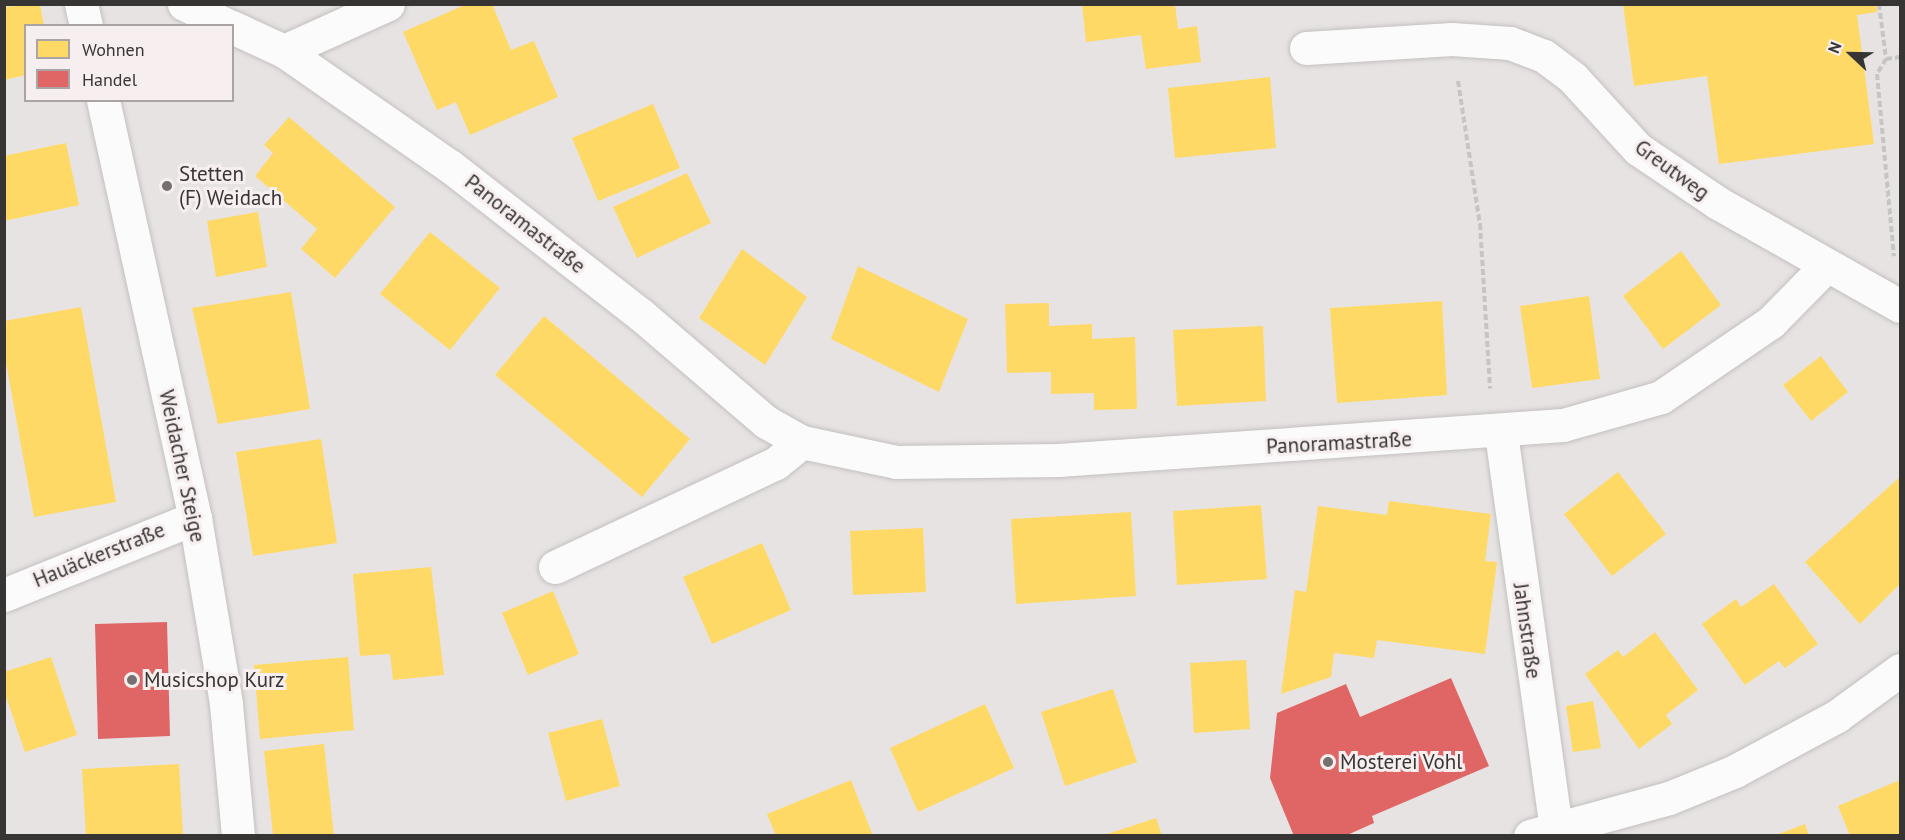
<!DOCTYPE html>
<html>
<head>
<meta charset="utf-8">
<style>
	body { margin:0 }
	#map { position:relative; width:1905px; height:840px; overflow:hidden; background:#e8e3e3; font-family:"PT Sans",sans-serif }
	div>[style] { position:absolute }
	.homes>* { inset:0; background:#ffd966 }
	.shops>* { inset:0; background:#e06666 }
	.path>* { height:4px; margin-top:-2px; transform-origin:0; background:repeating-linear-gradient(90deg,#c6c4c4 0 6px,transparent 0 9px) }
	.roads { filter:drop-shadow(0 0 2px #c3c0c0) drop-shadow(0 0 2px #c3c0c0) }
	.minor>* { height:33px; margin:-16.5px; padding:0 16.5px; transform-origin:16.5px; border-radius:16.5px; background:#fcfbfb }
	.dots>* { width:16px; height:16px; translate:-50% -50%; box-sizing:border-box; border:3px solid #f7efef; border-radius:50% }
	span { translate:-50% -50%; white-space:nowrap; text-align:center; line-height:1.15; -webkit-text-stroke:6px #f7efef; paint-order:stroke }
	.street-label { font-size:21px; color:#373434 }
	.poi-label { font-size:21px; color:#373434 }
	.left { translate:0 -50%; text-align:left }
	.frame { position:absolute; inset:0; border:6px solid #373434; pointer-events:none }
	.legend { position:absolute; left:24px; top:24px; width:210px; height:78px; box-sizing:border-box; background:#f7efef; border:2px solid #aaa4a4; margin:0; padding:8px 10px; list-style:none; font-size:18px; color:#373434 }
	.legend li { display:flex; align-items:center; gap:12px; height:30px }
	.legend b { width:30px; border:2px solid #aaa4a4 }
	.north { position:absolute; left:1821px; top:24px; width:60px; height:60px; -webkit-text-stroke:4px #f7efef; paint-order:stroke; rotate:292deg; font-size:16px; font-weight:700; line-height:24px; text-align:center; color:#373434 }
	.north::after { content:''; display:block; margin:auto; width:21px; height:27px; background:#373434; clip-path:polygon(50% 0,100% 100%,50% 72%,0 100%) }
</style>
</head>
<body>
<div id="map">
	<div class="homes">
		<i style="clip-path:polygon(40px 4px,44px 26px,26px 26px,26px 75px,4px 80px,4px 7px)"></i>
		<i style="clip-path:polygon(467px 4px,492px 4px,511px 50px,534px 41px,558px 97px,470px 135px,456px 102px,437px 110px,403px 32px)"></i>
		<i style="clip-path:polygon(1082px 4px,1175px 4px,1178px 29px,1197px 26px,1201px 62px,1146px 69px,1141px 35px,1086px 42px)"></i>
		<i style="clip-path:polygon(1623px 4px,1876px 4px,1877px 12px,1857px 15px,1874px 144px,1719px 164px,1707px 76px,1634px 86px)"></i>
		<i style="clip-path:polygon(1270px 77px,1276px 148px,1175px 158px,1168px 88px)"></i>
		<i style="clip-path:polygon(653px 104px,680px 168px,598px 201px,572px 138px)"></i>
		<i style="clip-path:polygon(289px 117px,395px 207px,335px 278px,301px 249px,317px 229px,255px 176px,273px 153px,264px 145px)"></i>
		<i style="clip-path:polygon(66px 143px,79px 205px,4px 221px,4px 156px)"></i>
		<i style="clip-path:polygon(687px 173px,711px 223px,637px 258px,613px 207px)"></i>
		<i style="clip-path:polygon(258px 212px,267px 267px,216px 277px,207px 221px)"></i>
		<i style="clip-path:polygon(430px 232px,500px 288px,450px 350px,380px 294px)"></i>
		<i style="clip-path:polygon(742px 249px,807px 297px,765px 365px,699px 318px)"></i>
		<i style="clip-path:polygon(1681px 251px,1721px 305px,1663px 349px,1623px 296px)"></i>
		<i style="clip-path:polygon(858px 266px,968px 319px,939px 392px,831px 339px)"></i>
		<i style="clip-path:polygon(291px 292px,310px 409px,218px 424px,192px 308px)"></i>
		<i style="clip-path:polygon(1589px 296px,1600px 379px,1532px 388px,1520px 306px)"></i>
		<i style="clip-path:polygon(1442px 301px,1447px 395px,1337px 403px,1330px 308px)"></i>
		<i style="clip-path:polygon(1049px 303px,1049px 326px,1092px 324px,1092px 339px,1135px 337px,1137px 409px,1094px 410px,1094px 393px,1051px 394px,1051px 372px,1007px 373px,1005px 304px)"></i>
		<i style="clip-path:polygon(81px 307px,116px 502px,34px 517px,4px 352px,4px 321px)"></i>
		<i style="clip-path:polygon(544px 316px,690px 439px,642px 497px,495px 375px)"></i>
		<i style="clip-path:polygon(1263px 326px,1266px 401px,1177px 406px,1173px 330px)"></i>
		<i style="clip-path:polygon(1821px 356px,1848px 392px,1811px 421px,1783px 385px)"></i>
		<i style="clip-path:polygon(321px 439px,337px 543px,253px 556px,236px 452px)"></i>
		<i style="clip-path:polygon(1618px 472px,1666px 534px,1612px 576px,1564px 514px)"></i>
		<i style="clip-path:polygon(1900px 477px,1900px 584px,1860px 624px,1805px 562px)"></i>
		<i style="clip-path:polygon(1389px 501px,1491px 514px,1485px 561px,1497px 562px,1485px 654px,1377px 640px,1374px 658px,1334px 653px,1331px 677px,1281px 694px,1295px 590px,1306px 592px,1318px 506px,1387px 515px)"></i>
		<i style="clip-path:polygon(1261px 505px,1267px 579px,1177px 585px,1173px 511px)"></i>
		<i style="clip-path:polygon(1131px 512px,1136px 596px,1016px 604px,1011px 519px)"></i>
		<i style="clip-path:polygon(923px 528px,926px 592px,853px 595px,850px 531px)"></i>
		<i style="clip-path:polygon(762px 543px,791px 610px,712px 644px,683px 577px)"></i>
		<i style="clip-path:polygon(431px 567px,444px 675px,393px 680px,390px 654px,360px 656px,353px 574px)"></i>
		<i style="clip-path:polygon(1774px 584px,1818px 644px,1785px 668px,1779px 661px,1745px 685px,1702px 624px,1736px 599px,1741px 607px)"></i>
		<i style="clip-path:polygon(553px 591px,579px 654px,528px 675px,502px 613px)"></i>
		<i style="clip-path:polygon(1655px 632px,1698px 690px,1666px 715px,1672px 724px,1639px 749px,1585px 674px,1618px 650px,1623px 657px)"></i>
		<i style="clip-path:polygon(51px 657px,77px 735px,25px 752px,4px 691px,4px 672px)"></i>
		<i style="clip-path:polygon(348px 657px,354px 730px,260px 739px,254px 665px)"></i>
		<i style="clip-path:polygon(1246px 660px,1250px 729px,1194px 733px,1190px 663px)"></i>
		<i style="clip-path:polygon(1113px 689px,1137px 762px,1065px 786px,1041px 712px)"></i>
		<i style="clip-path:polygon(1593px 701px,1601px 748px,1573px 752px,1566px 706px)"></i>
		<i style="clip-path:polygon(985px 704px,1014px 768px,918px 812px,890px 748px)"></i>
		<i style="clip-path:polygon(602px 719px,620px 786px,566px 801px,548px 733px)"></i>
		<i style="clip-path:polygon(324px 744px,334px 836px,273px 836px,264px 751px)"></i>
		<i style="clip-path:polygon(179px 764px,183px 836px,86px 836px,82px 769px)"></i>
		<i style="clip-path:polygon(851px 780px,873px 836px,776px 836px,767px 814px)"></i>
		<i style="clip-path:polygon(1900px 780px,1900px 836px,1850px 836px,1838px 806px)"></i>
		<i style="clip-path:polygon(1156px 818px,1162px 836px,1104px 836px,1104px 835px)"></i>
		<i style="clip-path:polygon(1805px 824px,1809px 836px,1776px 836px,1776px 835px)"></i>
	</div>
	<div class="shops">
		<i style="clip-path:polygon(167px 622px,170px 736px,98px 739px,95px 624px)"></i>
		<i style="clip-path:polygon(1451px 678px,1489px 766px,1372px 816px,1374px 823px,1345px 836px,1294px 836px,1270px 778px,1277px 713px,1346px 684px,1360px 717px)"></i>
	</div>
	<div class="path">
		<i style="left:1879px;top:4px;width:55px;rotate:82.7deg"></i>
		<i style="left:1886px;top:59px;width:14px;rotate:-8deg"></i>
		<i style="left:1886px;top:59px;width:17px;rotate:121deg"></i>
		<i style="left:1877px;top:74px;width:183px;rotate:84.7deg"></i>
		<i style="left:1458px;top:81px;width:145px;rotate:81.3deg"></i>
		<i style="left:1480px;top:224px;width:165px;rotate:86.5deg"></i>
	</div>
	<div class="roads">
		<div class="minor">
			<i style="left:81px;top:4px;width:23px;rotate:77deg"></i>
			<i style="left:184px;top:4px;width:50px;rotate:26.1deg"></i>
			<i style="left:232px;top:27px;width:57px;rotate:24.8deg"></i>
			<i style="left:284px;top:51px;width:203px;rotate:34.8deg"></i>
			<i style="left:451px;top:167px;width:239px;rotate:37.9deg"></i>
			<i style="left:640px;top:314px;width:166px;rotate:40.6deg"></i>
			<i style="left:766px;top:422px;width:41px;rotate:29.1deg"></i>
			<i style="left:802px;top:442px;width:96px;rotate:12deg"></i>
			<i style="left:896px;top:462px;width:162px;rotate:-0.7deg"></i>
			<i style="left:1058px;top:460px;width:506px;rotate:-3.96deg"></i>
			<i style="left:1563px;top:425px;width:102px;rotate:-15.9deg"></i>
			<i style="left:1661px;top:397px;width:133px;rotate:-34.3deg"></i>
			<i style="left:1771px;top:322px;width:78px;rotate:-45.5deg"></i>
			<i style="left:1306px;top:48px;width:146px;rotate:-3.5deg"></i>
			<i style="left:1452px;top:39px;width:58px;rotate:3.9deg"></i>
			<i style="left:1510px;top:43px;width:36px;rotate:21deg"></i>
			<i style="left:1544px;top:56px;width:36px;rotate:37deg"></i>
			<i style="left:1573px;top:78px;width:96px;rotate:47.5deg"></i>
			<i style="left:1638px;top:149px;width:97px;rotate:34deg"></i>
			<i style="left:1718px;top:203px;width:209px;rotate:29.5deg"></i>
			<i style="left:284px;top:51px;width:114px;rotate:-24.3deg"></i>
			<i style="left:103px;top:100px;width:428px;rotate:77.6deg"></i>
			<i style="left:195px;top:518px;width:189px;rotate:80.5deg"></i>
			<i style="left:226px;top:704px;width:133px;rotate:84.8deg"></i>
			<i style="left:1501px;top:433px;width:399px;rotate:82.1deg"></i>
			<i style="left:555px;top:567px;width:244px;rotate:-25.2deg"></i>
			<i style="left:776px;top:463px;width:33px;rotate:-39deg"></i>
			<i style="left:4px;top:595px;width:206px;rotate:-22deg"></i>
			<i style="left:1530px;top:836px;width:144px;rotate:-15.3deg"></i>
			<i style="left:1669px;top:798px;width:71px;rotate:-22.2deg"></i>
			<i style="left:1735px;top:771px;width:116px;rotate:-28.3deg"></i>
			<i style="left:1837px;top:716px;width:78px;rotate:-36.1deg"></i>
		</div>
	</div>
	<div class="dots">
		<i style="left:167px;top:186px;background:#757171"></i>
		<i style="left:132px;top:680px;background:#757171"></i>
		<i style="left:1328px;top:762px;background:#757171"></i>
	</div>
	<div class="street-label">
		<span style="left:1672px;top:170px;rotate:36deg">Greutweg</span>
		<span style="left:525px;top:224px;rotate:38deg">Panoramastraße</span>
		<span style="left:1339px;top:443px;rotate:-3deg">Panoramastraße</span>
		<span style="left:182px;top:466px;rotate:78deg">Weidacher Steige</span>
		<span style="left:99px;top:555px;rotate:-22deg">Hauäckerstraße</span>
		<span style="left:1527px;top:631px;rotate:82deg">Jahnstraße</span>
	</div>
	<div class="poi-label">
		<span class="left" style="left:179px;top:186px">Stetten<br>(F) Weidach</span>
		<span class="left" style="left:144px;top:680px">Musicshop Kurz</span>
		<span class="left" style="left:1340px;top:762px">Mosterei Vohl</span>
	</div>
	<div class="frame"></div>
	<ul class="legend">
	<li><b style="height:16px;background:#ffd966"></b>Wohnen</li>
	<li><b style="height:16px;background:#e06666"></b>Handel</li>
	</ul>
	<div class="north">N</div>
</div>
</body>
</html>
